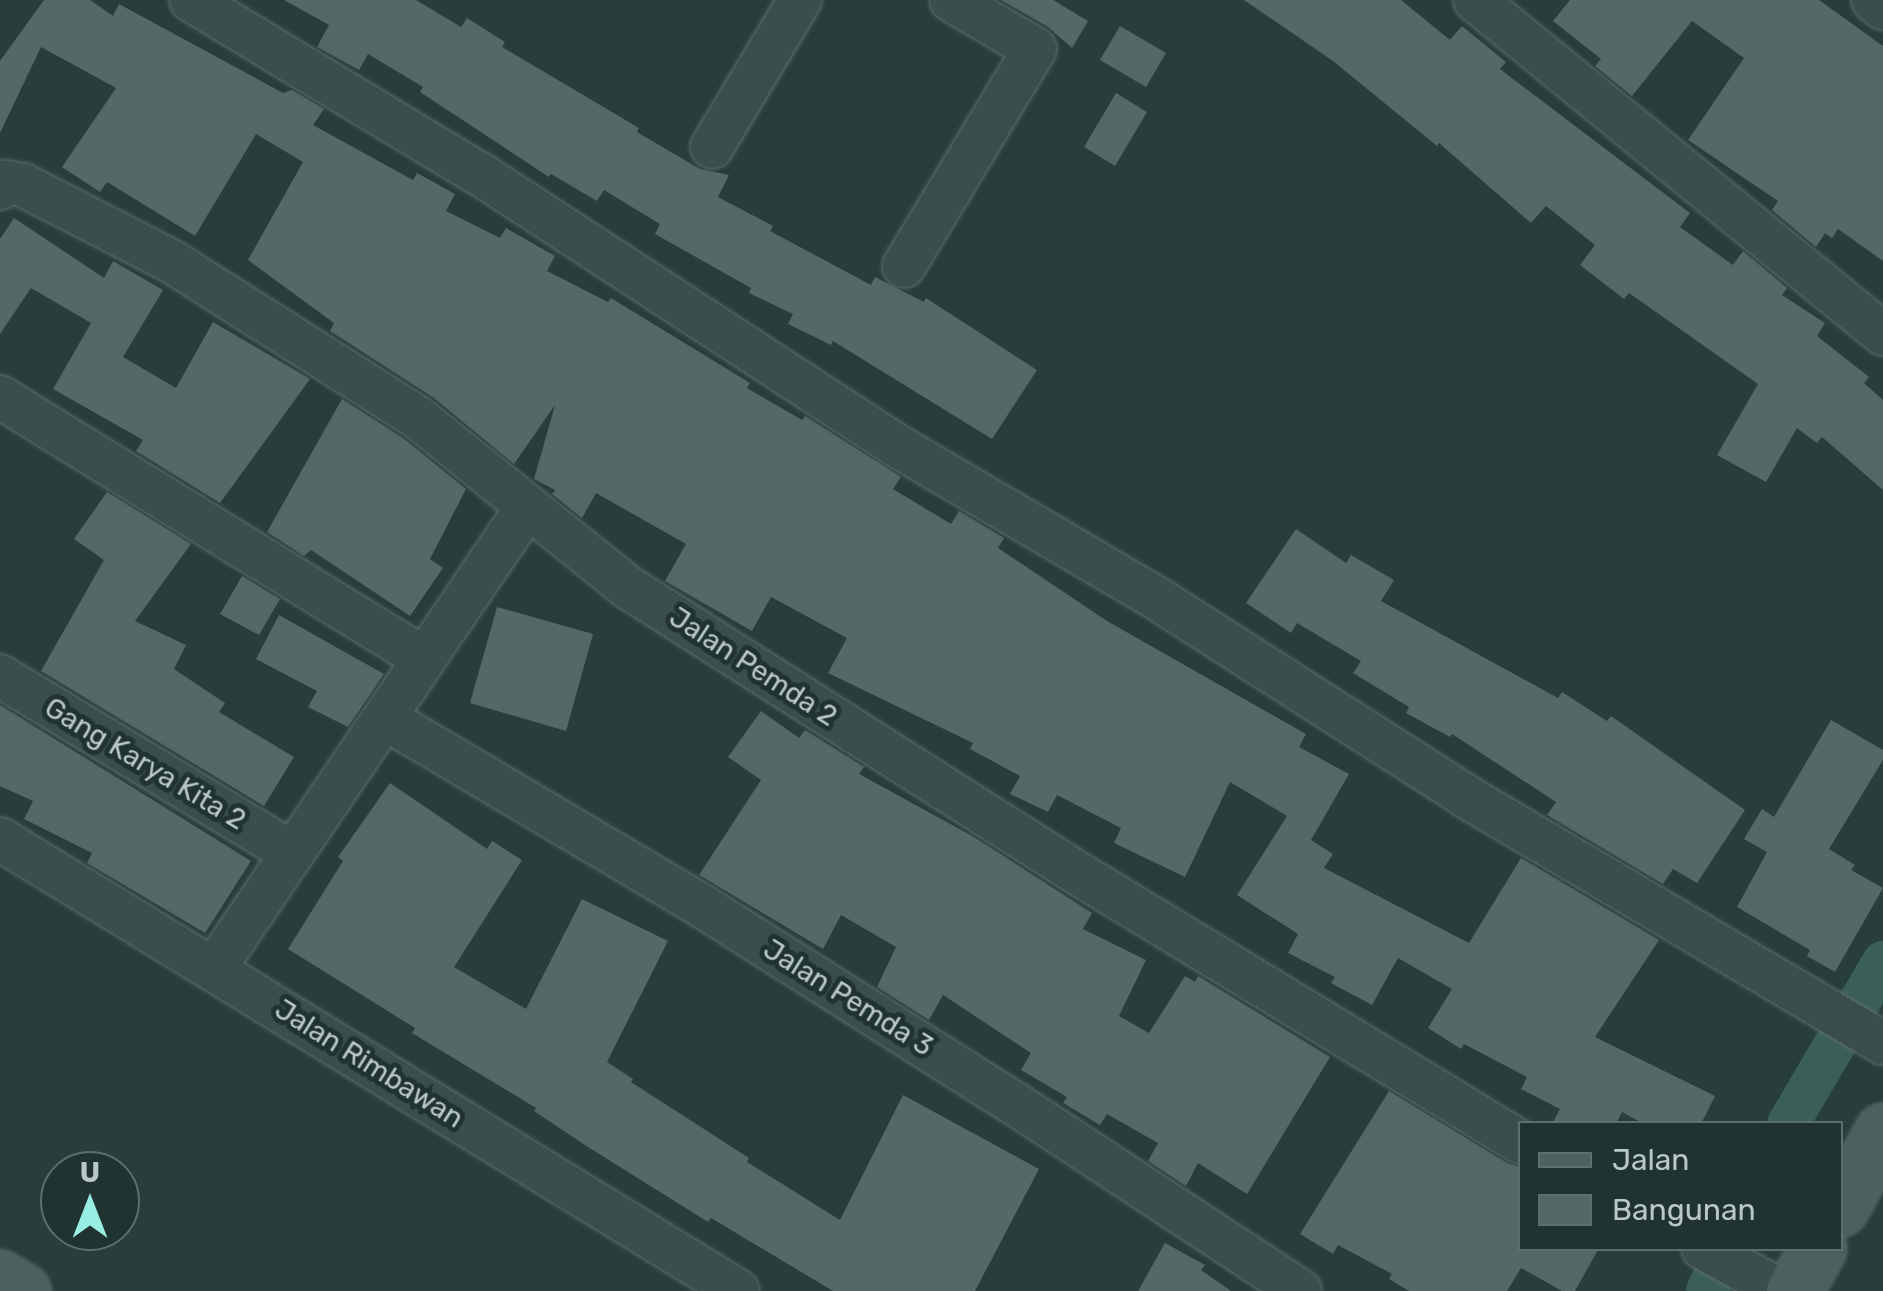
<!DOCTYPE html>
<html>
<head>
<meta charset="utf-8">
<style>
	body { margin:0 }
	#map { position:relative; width:1883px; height:1291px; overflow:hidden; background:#283e3a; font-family:Rubik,sans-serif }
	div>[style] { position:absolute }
	.canal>* { height:42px; margin:-21px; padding:0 21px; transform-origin:21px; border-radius:21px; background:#3a5f59 }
	.building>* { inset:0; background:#526965 }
	.roads { filter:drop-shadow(0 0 2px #5a6c69) drop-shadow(0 0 2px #5a6c69) }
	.street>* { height:42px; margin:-21px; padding:0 21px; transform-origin:21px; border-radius:21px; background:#3c4e4b }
	.secondary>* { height:55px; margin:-27.5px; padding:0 27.5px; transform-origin:27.5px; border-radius:27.5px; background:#4a615e }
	span { translate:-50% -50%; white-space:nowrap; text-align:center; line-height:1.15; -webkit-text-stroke:10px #213330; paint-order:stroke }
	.street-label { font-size:28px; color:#b8c9c7 }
	.legend { position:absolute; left:1518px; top:1121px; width:325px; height:130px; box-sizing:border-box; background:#213330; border:2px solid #5d6f6c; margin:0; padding:12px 18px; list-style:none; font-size:30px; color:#b8c9c7 }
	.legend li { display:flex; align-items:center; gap:20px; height:50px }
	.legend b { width:50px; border:2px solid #5d6f6c }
	.north { position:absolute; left:40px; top:1151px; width:100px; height:100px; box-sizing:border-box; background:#213330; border:2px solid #5d6f6c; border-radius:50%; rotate:0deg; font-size:28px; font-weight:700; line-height:40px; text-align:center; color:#b8c9c7 }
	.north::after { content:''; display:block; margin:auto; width:35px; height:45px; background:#98eee3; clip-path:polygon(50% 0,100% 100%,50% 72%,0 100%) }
</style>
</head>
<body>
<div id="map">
	<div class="canal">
		<i style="left:1788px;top:1124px;width:188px;rotate:-59.6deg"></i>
		<i style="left:1707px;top:1291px;width:47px;rotate:-66.2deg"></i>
	</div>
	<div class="building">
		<i style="clip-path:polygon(44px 0,90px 0,113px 16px,119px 4px,283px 93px,292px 90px,324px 109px,313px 125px,413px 180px,417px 173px,455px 194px,446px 211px,500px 238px,506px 228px,555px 256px,547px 271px,608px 302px,611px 298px,750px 383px,747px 388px,802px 420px,805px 416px,901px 477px,893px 489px,951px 524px,959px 511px,1004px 538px,998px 548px,1107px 621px,1306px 734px,1299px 747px,1349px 774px,1311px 840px,1333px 854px,1324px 868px,1469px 943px,1521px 858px,1659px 940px,1595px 1037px,1715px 1096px,1701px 1124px,1644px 1124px,1622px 1112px,1616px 1124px,1552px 1124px,1560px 1109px,1521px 1089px,1527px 1077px,1464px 1044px,1461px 1049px,1428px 1028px,1452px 989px,1398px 958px,1372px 1005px,1331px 983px,1335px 977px,1288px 953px,1298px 934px,1237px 895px,1287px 816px,1230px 782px,1185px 877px,1114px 843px,1121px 828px,1057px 795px,1048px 812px,1010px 794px,1020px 776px,970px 749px,973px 743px,828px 673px,847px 638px,771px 597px,752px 631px,665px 581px,686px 544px,596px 493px,582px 518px,552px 494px,555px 490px,534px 479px,555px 405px,514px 464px,434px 398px,330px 331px,334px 323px,248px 260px,303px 162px,256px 134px,195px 236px,107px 182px,100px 192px,62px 167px,116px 88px,41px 47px,0 133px,0 61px)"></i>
		<i style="clip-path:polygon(284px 0,416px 0,461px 27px,467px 18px,505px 42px,502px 47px,639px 128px,637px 132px,700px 169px,729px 175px,718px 197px,773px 226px,770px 231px,871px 285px,875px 277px,924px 302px,926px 298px,1037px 370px,992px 439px,833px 341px,831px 345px,788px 324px,793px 314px,749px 293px,751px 288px,655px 234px,660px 224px,604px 190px,597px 201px,551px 174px,549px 177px,420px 92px,423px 87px,368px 54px,359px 70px,317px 47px,329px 25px)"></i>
		<i style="clip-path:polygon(1001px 0,1053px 0,1088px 21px,1072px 48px,1048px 27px)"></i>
		<i style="clip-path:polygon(1244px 0,1401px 0,1450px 40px,1462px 26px,1506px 62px,1500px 69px,1690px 213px,1680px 227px,1733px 265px,1743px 251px,1787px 288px,1782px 295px,1825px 323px,1817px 336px,1869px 377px,1864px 383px,1883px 400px,1883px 490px,1822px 437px,1817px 443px,1797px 428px,1766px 482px,1717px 455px,1758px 384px,1629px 293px,1624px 299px,1580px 265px,1595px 245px,1546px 206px,1531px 223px,1439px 143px,1437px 146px,1333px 61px)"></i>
		<i style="clip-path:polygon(1570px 0,1819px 0,1883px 46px,1883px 261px,1838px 229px,1832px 238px,1825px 233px,1816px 247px,1772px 210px,1778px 201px,1688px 140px,1744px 58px,1692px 21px,1632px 96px,1595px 66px,1601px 59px,1553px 21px)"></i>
		<i style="clip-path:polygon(1120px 26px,1166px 53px,1146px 87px,1100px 60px)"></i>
		<i style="clip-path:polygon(1116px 93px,1147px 112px,1115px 166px,1084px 147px)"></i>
		<i style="clip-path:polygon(14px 218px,104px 278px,113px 261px,163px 290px,123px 357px,176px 388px,213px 322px,310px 379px,220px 503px,136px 451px,143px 440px,53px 389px,91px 323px,31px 288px,0 334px,0 239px)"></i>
		<i style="clip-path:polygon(342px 399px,403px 438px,466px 489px,430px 559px,443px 568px,410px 616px,311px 550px,304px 556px,267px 532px)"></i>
		<i style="clip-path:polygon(107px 492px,191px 544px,135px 621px,186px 645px,174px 669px,225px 703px,219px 712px,294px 757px,264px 806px,41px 671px,104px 560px,74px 539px)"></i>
		<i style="clip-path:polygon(1296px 529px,1346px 563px,1351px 555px,1394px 580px,1381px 601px,1558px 698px,1562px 692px,1607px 721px,1611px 716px,1745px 810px,1697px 883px,1673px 869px,1663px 884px,1547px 815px,1556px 802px,1452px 734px,1450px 737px,1406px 713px,1409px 707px,1353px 673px,1361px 661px,1297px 623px,1291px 633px,1246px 603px)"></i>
		<i style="clip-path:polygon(242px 576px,280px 599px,259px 635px,220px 614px)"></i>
		<i style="clip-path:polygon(497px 607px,593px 634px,566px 731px,470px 703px)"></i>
		<i style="clip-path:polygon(279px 615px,384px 674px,348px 727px,308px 707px,317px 691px,256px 659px)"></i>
		<i style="clip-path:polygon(0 705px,251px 861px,205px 933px,87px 863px,92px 853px,24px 819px,33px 801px,0 786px)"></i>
		<i style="clip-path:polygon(761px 711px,799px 738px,805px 730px,864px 767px,859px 774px,974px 837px,1092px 913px,1083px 929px,1146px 960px,1119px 1016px,1149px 1033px,1185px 976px,1195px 982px,1198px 976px,1330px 1057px,1247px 1194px,1198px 1163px,1186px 1186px,1148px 1161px,1158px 1143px,1107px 1114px,1100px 1125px,1063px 1103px,1067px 1097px,1021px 1070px,1031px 1053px,943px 995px,929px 1020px,877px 987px,896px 947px,841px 915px,823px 949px,699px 875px,761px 780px,728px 757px)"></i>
		<i style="clip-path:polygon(1831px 720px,1883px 750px,1883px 760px,1829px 849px,1855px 865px,1851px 870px,1883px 888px,1835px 972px,1807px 956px,1810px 950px,1737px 907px,1767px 852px,1744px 839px,1762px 809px,1774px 817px)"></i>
		<i style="clip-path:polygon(390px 783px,487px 849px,492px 841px,522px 860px,454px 967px,526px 1009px,582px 899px,668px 941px,607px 1062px,633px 1079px,631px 1082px,749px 1158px,747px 1162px,840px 1220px,903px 1095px,1039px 1169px,975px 1291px,833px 1291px,711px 1218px,708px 1222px,588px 1147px,534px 1111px,536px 1108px,412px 1033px,415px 1028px,288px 949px,343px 861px,338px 857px)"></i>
		<i style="clip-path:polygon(1389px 1091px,1507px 1163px,1520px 1167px,1520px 1248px,1599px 1248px,1575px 1291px,1562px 1291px,1521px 1268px,1507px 1291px,1409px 1291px,1389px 1279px,1392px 1274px,1338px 1245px,1333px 1254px,1300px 1234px)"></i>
		<i style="clip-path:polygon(1165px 1243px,1205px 1265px,1201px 1270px,1231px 1291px,1138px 1291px)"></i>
	</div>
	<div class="roads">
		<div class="street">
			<i style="left:191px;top:0;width:337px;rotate:31.1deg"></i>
			<i style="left:480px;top:174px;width:492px;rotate:33.1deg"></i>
			<i style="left:892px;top:443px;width:312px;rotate:30.4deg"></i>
			<i style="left:1161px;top:601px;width:363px;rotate:32.6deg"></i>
			<i style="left:1467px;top:797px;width:483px;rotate:30.6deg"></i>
			<i style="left:1475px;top:0;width:527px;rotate:39.3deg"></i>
			<i style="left:1873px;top:0;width:13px;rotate:39deg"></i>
			<i style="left:712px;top:147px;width:171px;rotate:-59.1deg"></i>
			<i style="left:0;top:188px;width:8px;rotate:-50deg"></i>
			<i style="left:5px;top:182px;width:18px;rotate:9deg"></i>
			<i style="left:23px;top:185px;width:166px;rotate:27.2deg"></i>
			<i style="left:171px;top:261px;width:293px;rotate:32.4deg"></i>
			<i style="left:418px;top:418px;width:271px;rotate:38.9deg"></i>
			<i style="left:629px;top:588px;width:527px;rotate:32.45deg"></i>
			<i style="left:1074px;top:871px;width:522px;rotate:31.28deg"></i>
			<i style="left:904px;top:266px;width:253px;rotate:-58.9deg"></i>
			<i style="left:1035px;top:49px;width:97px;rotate:-149.7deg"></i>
			<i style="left:0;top:397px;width:498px;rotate:31.7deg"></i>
			<i style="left:0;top:676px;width:340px;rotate:31.2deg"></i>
			<i style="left:386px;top:719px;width:367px;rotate:30.6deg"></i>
			<i style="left:702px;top:906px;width:369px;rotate:32.3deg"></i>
			<i style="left:1014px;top:1103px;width:342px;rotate:33.3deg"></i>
			<i style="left:0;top:839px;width:865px;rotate:31.49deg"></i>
			<i style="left:214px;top:969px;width:556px;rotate:-55.85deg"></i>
			<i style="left:1703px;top:1248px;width:89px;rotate:28.9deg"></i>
		</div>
		<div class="secondary">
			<i style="left:1840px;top:1208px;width:88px;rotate:-60.8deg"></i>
			<i style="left:0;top:1278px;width:26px;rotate:31deg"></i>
			<i style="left:1794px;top:1291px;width:49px;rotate:-60.8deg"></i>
		</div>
	</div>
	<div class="street-label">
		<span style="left:753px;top:667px;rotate:33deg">Jalan Pemda 2</span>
		<span style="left:145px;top:764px;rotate:31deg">Gang Karya Kita 2</span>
		<span style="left:848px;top:998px;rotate:32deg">Jalan Pemda 3</span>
		<span style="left:369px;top:1064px;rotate:32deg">Jalan Rimbawan</span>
	</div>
	<ul class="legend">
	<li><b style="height:12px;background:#4a615e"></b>Jalan</li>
	<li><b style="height:28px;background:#526965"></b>Bangunan</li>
	</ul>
	<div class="north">U</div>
</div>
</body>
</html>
